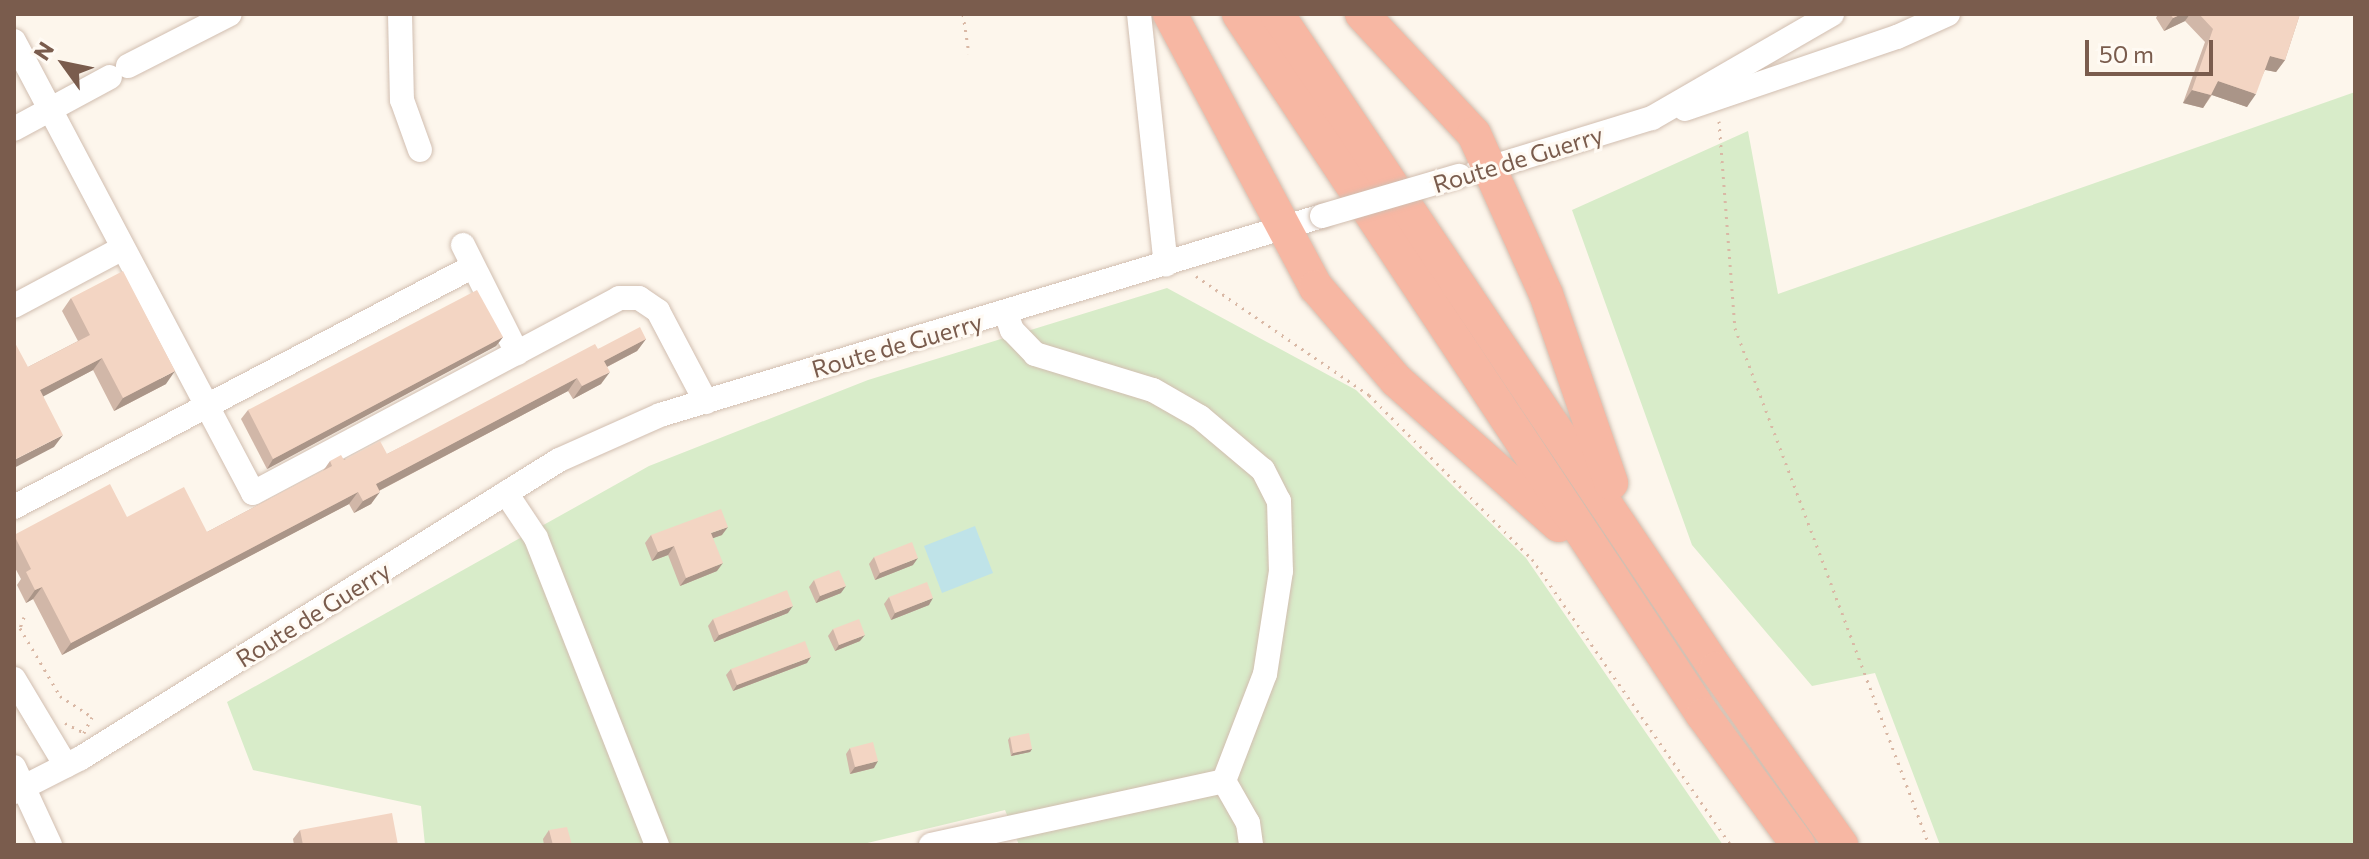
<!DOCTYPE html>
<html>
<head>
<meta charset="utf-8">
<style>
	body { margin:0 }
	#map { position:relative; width:2369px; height:859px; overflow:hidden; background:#fdf6ec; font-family:Commissioner,sans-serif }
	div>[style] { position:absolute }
	.green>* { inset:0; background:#d8ecc9 }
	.water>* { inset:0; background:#bfe3e8 }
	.path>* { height:3px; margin-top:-1.5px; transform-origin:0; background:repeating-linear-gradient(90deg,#d9b8a5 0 2px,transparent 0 8px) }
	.roads { filter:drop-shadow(0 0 2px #d1beb0) drop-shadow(0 0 2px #d1beb0) }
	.minor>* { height:24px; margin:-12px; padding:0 12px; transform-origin:12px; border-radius:12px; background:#fff }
	.highway>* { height:34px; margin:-17px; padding:0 17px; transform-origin:17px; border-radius:17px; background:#f7b7a3 }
	.bridges { filter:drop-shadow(0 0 2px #d1beb0) drop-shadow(0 0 2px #d1beb0) }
	.minor-bridge>* { height:24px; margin:-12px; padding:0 12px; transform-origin:12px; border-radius:12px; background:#fff }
	.wall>* { inset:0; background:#d1b7a8 }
	.shaded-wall>* { inset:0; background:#aa9588 }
	.building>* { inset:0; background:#f3d5c3 }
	span { translate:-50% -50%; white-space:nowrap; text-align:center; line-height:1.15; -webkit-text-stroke:6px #fffaf3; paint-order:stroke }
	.street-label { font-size:24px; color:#7a5c4d }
	.frame { position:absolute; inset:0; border:16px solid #7a5c4d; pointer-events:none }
	.north { position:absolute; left:24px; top:24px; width:80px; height:80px; -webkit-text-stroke:6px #fffaf3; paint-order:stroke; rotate:303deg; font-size:22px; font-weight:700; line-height:32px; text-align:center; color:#7a5c4d }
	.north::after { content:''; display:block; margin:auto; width:28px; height:36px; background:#7a5c4d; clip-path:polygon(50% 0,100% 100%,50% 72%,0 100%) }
	.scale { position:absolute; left:2085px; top:40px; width:128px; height:36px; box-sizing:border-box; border:4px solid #7a5c4d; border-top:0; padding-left:10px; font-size:24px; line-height:28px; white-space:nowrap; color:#7a5c4d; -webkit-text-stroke:6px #fffaf3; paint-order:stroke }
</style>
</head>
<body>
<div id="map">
	<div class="green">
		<i style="clip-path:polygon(2355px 92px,2355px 845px,1940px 845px,1875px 673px,1812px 686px,1692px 545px,1572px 210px,1748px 131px,1778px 294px)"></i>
		<i style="clip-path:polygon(1167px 288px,1356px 390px,1526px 558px,1723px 845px,1019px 845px,1005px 810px,859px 845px,425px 845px,421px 806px,253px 770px,227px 702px,649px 466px,868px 380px)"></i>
	</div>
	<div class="water">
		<i style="clip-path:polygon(975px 526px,993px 573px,942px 593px,924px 546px)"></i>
	</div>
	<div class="path">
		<i style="left:963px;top:14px;width:40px;rotate:81.5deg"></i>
		<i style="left:1719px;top:121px;width:208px;rotate:85.6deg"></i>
		<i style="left:1735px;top:328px;width:552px;rotate:69.43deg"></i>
		<i style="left:1196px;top:276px;width:210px;rotate:34.5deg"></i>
		<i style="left:1369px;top:395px;width:231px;rotate:45.2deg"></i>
		<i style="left:1532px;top:559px;width:348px;rotate:55.2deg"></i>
		<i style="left:24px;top:617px;width:12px;rotate:110deg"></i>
		<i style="left:20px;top:628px;width:79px;rotate:59.5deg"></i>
		<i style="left:60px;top:696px;width:38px;rotate:33deg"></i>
		<i style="left:92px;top:717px;width:18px;rotate:117deg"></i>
		<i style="left:65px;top:723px;width:20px;rotate:27deg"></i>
	</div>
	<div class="roads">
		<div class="minor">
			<i style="left:400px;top:14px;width:86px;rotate:88.7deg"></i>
			<i style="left:402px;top:100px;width:53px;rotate:70.2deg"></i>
			<i style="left:1139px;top:14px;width:252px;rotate:83.9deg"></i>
			<i style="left:14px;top:41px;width:511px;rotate:62.13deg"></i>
			<i style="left:253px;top:493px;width:415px;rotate:-28deg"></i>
			<i style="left:619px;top:298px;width:20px"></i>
			<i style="left:639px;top:298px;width:23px;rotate:34deg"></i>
			<i style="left:658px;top:311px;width:103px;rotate:62.2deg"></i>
			<i style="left:128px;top:66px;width:114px;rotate:-27deg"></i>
			<i style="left:1685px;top:109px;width:224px;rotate:-18.8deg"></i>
			<i style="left:1897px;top:37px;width:56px;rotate:-24.3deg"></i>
			<i style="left:14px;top:129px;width:109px;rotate:-28.4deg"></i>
			<i style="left:1476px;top:172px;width:184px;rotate:-17.1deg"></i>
			<i style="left:1652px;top:118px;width:208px;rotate:-30deg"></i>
			<i style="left:463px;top:245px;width:121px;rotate:63.4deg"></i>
			<i style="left:14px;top:306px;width:121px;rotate:-28deg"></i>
			<i style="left:1006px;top:313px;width:18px;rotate:71deg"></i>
			<i style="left:1012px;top:330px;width:33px;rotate:46deg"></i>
			<i style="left:1035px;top:354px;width:123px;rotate:17deg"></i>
			<i style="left:1153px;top:390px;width:54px;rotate:29.9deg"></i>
			<i style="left:1200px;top:417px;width:82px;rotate:40.1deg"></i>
			<i style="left:1263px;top:470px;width:35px;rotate:63deg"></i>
			<i style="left:1279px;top:501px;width:70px;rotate:88.4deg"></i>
			<i style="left:1281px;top:571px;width:104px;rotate:98.8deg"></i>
			<i style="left:1265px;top:674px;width:115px;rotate:111deg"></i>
			<i style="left:1224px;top:781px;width:48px;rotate:60.3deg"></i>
			<i style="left:1248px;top:823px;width:22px;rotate:82deg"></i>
			<i style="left:506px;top:493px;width:54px;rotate:56.3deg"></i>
			<i style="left:536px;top:538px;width:330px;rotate:68.5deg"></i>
			<i style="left:14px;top:507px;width:517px;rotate:-27.66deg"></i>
			<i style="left:14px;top:679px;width:101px;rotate:59.1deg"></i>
			<i style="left:14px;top:767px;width:86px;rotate:65.2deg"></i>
			<i style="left:14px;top:792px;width:75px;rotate:-26.9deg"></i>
			<i style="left:81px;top:758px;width:563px;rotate:-31.94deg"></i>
			<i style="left:559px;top:460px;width:111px;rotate:-24deg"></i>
			<i style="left:660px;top:415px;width:691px;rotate:-16.73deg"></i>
			<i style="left:931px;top:845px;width:300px;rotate:-12.3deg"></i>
		</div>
		<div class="highway">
			<i style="left:1170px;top:14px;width:310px;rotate:61.9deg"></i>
			<i style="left:1316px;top:287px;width:123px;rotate:49.3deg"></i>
			<i style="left:1396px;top:380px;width:218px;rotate:41.7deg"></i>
			<i style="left:1239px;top:14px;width:841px;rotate:56.5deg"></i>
			<i style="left:1703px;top:715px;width:161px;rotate:53.8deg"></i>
			<i style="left:1277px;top:14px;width:789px;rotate:56.17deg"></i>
			<i style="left:1716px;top:669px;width:216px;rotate:54.6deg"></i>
			<i style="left:1362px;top:14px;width:164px;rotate:47deg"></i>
			<i style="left:1474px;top:134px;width:175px;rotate:65.8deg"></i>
			<i style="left:1546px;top:294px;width:200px;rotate:71deg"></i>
		</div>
	</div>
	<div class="bridges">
		<div class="minor-bridge">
			<i style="left:1322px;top:216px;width:143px;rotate:-16.3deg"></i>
		</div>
	</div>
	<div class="wall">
		<i style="clip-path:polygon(2158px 14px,2300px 14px,2285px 60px,2276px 72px,2265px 70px,2247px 107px,2212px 95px,2203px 108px,2183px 103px,2205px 42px,2185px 21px,2164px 31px,2156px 18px)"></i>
		<i style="clip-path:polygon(71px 298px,166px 384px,114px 411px,93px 370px,43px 396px,54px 447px,28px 367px,78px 341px,62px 311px)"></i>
		<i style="clip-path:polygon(503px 337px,496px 346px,267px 469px,241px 419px,248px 410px)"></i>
		<i style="clip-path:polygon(646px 339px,637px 351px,607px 367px,601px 384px,573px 399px,568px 391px,379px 491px,371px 504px,354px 513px,349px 504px,62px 655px,33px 599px,26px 603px,17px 585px,21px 579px,14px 566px,14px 535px,127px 517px,207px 532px,323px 471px,330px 461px,387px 454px,598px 349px)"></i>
		<i style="clip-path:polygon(651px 535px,722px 535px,713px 538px,717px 571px,680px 586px,668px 555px,652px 561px,645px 543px)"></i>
		<i style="clip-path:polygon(874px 557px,913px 565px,875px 580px,869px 564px)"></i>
		<i style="clip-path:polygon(814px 580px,841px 593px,816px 603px,809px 587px)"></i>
		<i style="clip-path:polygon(889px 597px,929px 605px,891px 620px,884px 604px)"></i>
		<i style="clip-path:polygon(788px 613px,714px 642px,708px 626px,713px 619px)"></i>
		<i style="clip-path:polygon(833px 629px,860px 641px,835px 651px,828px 636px)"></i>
		<i style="clip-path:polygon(807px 663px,733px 691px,726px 675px,731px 669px)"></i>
		<i style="clip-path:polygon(1010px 737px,1032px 749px,1030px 752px,1011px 756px,1008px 740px)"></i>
		<i style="clip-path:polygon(850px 748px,874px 768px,850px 774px,846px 754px)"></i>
		<i style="clip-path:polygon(300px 830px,398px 845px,294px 845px,293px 839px)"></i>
		<i style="clip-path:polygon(549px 830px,572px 845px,544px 845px,543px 839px)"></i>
	</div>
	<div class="shaded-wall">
		<i style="clip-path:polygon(2182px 14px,2190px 14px,2185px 21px,2164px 31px,2173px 18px)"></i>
		<i style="clip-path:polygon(2270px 56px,2285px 60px,2276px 72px,2261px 69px)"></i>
		<i style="clip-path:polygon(2218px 81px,2256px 94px,2247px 107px,2209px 94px)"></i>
		<i style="clip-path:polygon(2192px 90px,2211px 95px,2203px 108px,2183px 103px)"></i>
		<i style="clip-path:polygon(503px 337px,496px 346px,267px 469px,273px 459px)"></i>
		<i style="clip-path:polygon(646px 339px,637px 351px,595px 373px,604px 361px)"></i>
		<i style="clip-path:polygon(102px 358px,93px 370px,31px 403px,40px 390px)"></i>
		<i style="clip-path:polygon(175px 371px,166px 384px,114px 411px,123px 398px)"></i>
		<i style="clip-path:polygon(610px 372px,601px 384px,573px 399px,582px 386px)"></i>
		<i style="clip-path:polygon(577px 378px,568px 391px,367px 497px,376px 484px)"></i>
		<i style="clip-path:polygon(63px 435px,54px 447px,14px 468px,14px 460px)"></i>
		<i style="clip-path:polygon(358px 492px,349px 504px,62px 655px,71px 643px)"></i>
		<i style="clip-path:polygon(380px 492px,371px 504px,354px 513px,363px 501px)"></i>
		<i style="clip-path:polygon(728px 527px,722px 535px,705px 541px,711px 533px)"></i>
		<i style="clip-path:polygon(674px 546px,668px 555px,652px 561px,658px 552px)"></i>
		<i style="clip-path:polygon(918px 558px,913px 565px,875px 580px,880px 573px)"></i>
		<i style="clip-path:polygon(723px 563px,717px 571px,680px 586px,686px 578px)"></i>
		<i style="clip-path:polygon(846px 586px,841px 593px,816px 603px,820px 596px)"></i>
		<i style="clip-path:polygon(42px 587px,33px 599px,26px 603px,35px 590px)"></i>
		<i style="clip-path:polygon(933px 598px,929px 605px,891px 620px,895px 613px)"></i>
		<i style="clip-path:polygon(793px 606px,788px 613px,714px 642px,719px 635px)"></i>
		<i style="clip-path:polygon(865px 635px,860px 641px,835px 651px,839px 645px)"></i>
		<i style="clip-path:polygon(811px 657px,807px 663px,733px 691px,737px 685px)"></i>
		<i style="clip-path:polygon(1032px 749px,1030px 752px,1011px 756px,1013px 753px)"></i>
		<i style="clip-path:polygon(878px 761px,874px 768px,850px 774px,855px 767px)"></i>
	</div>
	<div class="building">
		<i style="clip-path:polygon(2170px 14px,2182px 14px,2173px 18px)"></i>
		<i style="clip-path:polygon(2199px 14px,2300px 14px,2285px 60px,2270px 56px,2256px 94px,2218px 81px,2211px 95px,2192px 90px,2213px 29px)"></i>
		<i style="clip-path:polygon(123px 271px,175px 371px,123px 398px,102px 358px,40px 390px,63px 435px,14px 460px,14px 341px,28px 367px,90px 335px,71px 298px)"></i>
		<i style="clip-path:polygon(477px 290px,503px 337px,273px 459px,248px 410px)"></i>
		<i style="clip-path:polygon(640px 327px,646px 339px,604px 361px,610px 372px,582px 386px,577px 378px,376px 484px,380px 492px,363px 501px,358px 492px,71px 643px,42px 587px,35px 590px,26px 572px,31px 569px,14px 535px,110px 484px,127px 517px,184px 487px,207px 532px,332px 466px,330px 461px,341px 455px,344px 460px,380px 441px,387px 454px,595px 344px,598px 349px)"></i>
		<i style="clip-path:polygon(721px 509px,728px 527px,711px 533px,723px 563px,686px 578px,674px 546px,658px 552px,651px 535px)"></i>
		<i style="clip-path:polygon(912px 542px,918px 558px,880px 573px,874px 557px)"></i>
		<i style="clip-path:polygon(839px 570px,846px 586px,820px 596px,814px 580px)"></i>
		<i style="clip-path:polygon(927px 582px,933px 598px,895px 613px,889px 597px)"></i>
		<i style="clip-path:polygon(787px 590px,793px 606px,719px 635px,713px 619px)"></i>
		<i style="clip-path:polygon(859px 619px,865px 635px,839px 645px,833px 629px)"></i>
		<i style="clip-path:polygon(805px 641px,811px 657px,737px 685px,731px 669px)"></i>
		<i style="clip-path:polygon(1029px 733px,1032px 749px,1013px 753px,1010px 737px)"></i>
		<i style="clip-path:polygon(873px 742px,878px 761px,855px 767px,850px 748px)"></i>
		<i style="clip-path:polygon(392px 813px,398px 845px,303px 845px,300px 830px)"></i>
		<i style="clip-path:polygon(567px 827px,572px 845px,553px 845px,549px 830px)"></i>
	</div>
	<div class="street-label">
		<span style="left:1518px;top:159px;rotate:-17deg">Route de Guerry</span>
		<span style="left:897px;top:345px;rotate:-16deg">Route de Guerry</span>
		<span style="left:313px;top:614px;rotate:-32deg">Route de Guerry</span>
	</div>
	<div class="frame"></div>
	<div class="north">N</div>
	<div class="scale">50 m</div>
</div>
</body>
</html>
